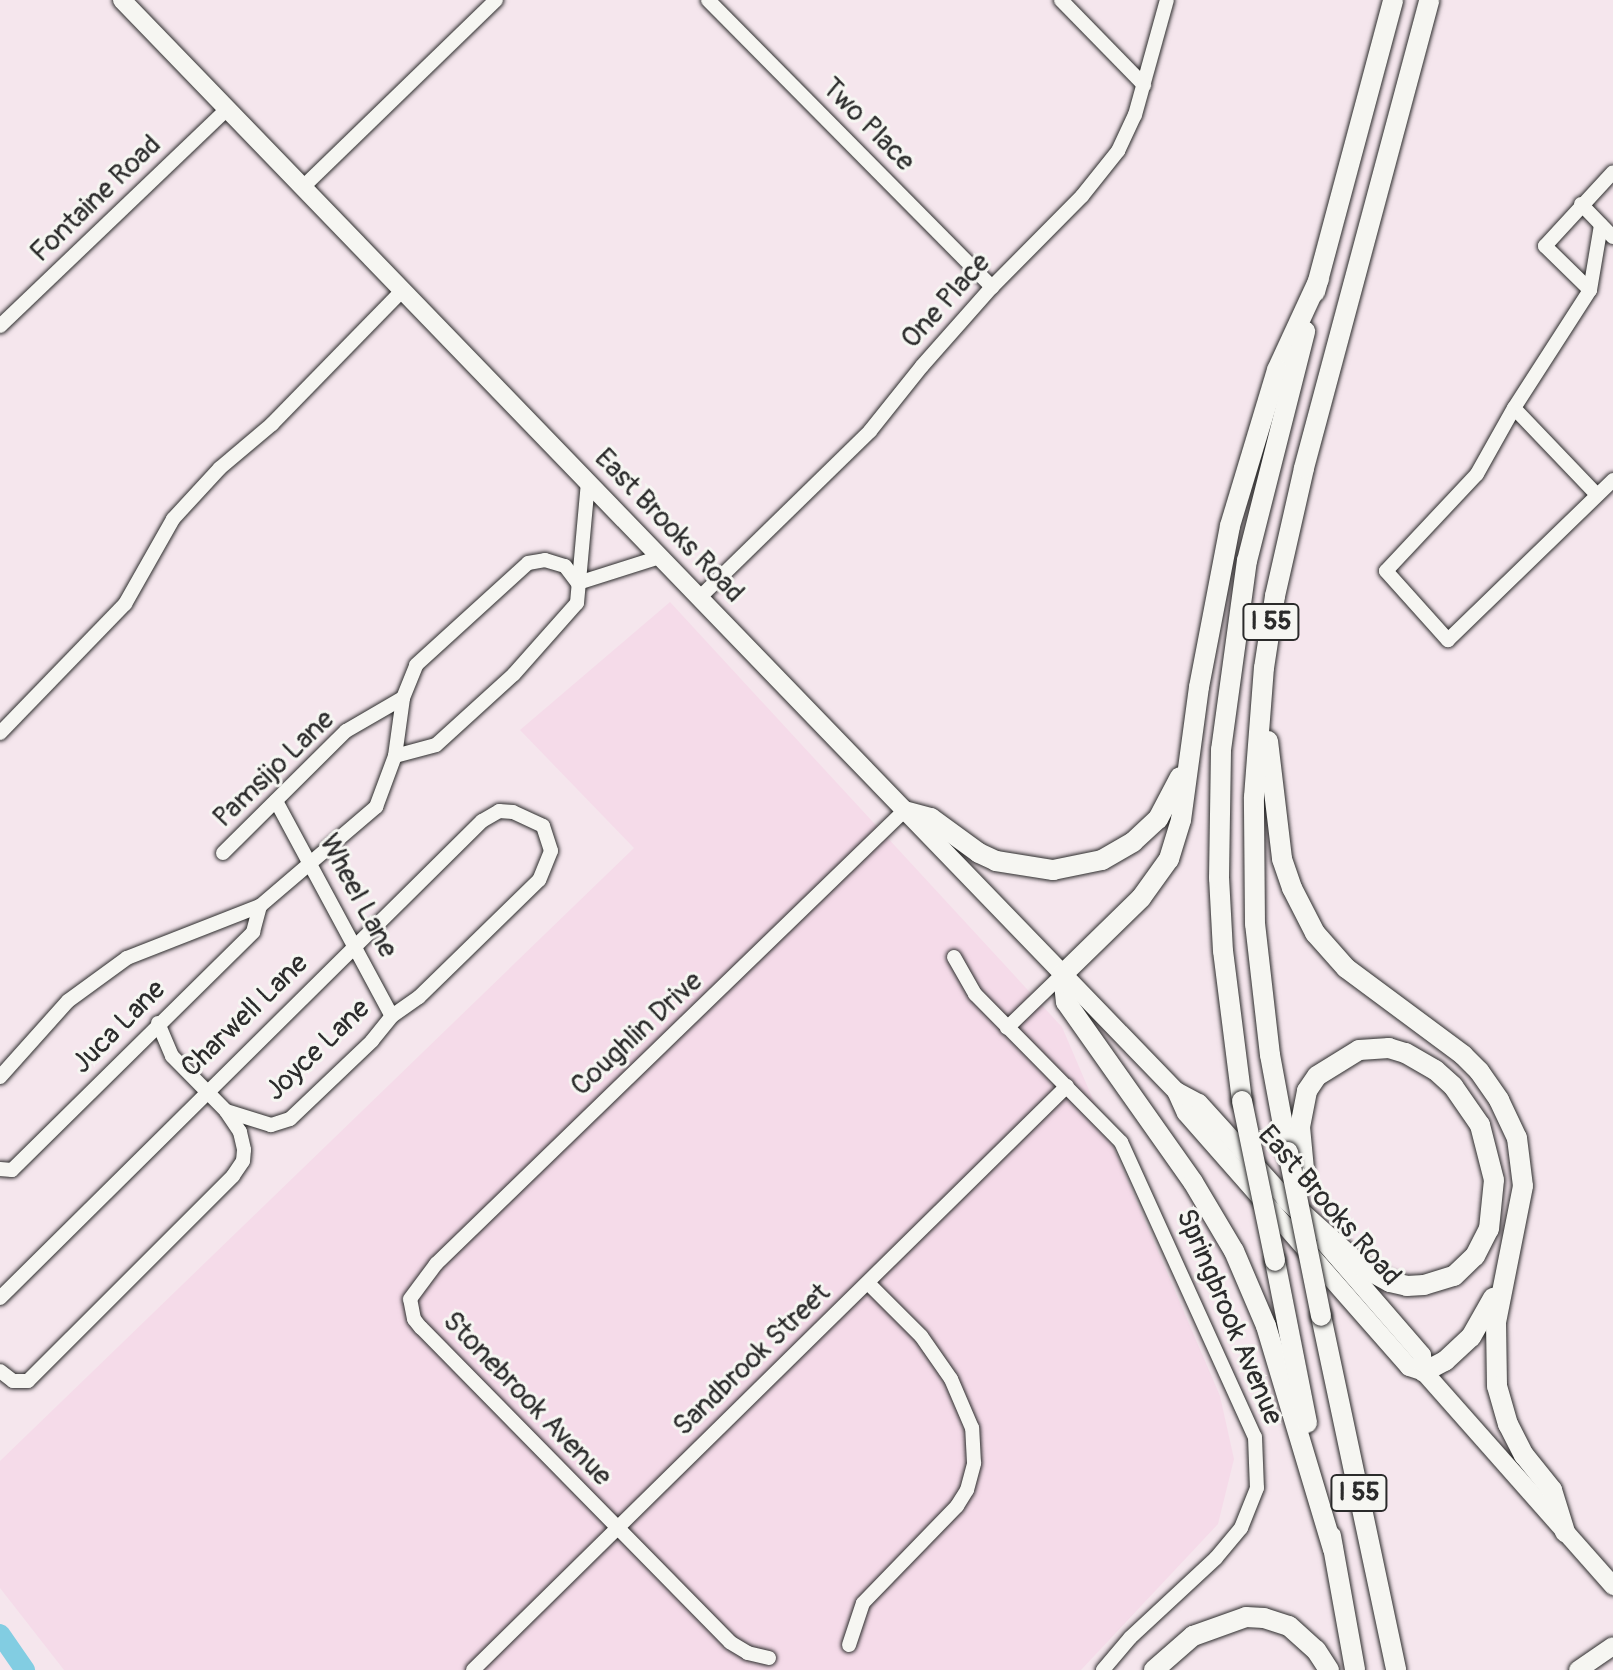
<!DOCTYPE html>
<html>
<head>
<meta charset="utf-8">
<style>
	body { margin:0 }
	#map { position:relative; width:1613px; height:1670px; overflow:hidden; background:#f5e6ed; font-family:Pangolin,sans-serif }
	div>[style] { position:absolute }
	.built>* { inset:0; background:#f5dbe9 }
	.river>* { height:20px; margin:-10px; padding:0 10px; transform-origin:10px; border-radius:10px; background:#82cde2 }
	.roads { filter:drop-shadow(0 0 2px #2b2b2b) drop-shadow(0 0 2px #2b2b2b) }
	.minor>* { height:14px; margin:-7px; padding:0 7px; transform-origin:7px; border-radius:7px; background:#f6f6f2 }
	.major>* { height:18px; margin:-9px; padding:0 9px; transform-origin:9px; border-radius:9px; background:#f6f6f2 }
	.highway>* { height:20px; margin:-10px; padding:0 10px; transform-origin:10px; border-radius:10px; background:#f6f6f2 }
	.bridges { filter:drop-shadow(0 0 2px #2b2b2b) drop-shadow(0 0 2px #2b2b2b) }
	.highway-bridge>* { height:20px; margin:-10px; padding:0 10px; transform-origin:10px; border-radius:10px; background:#f6f6f2 }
	span { translate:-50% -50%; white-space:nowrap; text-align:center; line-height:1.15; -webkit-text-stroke:6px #f6f6f2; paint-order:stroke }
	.shield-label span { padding:2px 6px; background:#f6f6f2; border:2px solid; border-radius:6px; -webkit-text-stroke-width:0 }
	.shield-label { font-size:26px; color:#2b2b2b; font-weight:700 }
	.street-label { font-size:28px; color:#2b2b2b }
</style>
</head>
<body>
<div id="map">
	<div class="built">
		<i style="clip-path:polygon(670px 602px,1062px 1027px,1220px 1396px,1234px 1459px,1218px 1524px,1081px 1670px,64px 1670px,0 1588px,0 1461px,634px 848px,520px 730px)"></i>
	</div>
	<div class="river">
		<i style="left:0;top:1634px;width:44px;rotate:55.2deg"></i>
	</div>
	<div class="roads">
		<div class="minor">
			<i style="left:708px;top:0;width:404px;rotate:45.3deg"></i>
			<i style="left:1061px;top:0;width:119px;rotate:45.7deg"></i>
			<i style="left:302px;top:188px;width:270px;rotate:-44.1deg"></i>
			<i style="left:1581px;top:204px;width:46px;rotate:45.9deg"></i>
			<i style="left:1601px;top:225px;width:66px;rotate:99.6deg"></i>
			<i style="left:1590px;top:290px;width:140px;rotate:122.8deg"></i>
			<i style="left:1514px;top:408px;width:76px;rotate:119.3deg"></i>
			<i style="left:1477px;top:474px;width:133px;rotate:133.2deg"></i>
			<i style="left:1386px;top:571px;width:93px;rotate:48.1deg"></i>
			<i style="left:1448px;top:640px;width:230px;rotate:-44.1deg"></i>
			<i style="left:1590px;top:290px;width:63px;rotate:-135.6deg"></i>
			<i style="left:1545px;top:246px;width:100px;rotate:-47.4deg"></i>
			<i style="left:0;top:326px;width:314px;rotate:-43.7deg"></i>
			<i style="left:1514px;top:408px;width:120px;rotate:46.3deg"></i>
			<i style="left:578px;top:583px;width:86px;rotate:-17.6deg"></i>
			<i style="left:699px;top:598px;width:239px;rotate:-44.3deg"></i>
			<i style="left:870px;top:431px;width:83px;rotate:-51.3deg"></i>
			<i style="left:922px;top:366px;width:106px;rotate:-48.5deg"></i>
			<i style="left:992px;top:287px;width:128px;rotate:-45.3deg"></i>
			<i style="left:1082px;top:196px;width:58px;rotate:-51.3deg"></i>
			<i style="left:1118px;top:151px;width:40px;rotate:-65deg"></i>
			<i style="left:1135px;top:115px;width:119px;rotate:-74.5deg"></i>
			<i style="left:0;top:733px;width:180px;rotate:-45.9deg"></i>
			<i style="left:125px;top:604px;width:98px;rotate:-60.5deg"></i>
			<i style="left:173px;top:519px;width:69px;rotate:-47.3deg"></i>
			<i style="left:220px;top:468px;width:68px;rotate:-40.2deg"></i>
			<i style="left:272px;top:424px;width:186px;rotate:-45.7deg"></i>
			<i style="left:395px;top:756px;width:42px;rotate:-15deg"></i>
			<i style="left:436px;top:745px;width:105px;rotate:-42.3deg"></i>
			<i style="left:514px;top:674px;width:95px;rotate:-48.4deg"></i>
			<i style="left:577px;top:603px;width:121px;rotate:-84.8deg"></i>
			<i style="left:276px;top:801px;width:244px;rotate:61.7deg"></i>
			<i style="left:223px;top:853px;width:173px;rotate:-44.8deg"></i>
			<i style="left:346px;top:731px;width:66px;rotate:-30.1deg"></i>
			<i style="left:954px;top:957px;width:43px;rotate:60.4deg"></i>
			<i style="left:975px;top:994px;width:208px;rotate:45.4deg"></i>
			<i style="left:1121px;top:1142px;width:324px;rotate:65.6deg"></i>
			<i style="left:1255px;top:1437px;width:51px;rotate:87.8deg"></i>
			<i style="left:1257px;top:1488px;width:43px;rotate:111.8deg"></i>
			<i style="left:1241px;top:1528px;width:39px;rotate:130deg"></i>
			<i style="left:1216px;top:1558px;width:117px;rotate:137.1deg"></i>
			<i style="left:1130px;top:1638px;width:42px;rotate:130.2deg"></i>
			<i style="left:158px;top:1023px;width:36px;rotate:67deg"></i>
			<i style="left:172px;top:1056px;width:77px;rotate:45.5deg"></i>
			<i style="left:1007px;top:1028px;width:78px;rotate:-44deg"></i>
			<i style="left:0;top:1077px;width:102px;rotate:-48.2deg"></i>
			<i style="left:68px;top:1001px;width:73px;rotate:-36.1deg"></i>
			<i style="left:127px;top:958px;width:143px;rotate:-21.4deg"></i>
			<i style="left:260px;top:906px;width:153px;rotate:-40.5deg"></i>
			<i style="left:376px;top:807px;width:54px;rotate:-69.6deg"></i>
			<i style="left:395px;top:756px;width:59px;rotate:-82.1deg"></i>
			<i style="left:403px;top:698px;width:35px;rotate:-68deg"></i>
			<i style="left:416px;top:665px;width:151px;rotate:-42.3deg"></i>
			<i style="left:528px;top:563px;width:17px;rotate:-10deg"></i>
			<i style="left:545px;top:560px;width:21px;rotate:17deg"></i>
			<i style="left:565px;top:566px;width:21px;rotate:53deg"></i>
			<i style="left:0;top:1169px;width:12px;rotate:5deg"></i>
			<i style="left:12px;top:1170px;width:339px;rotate:-44.6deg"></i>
			<i style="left:253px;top:932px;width:27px;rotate:-75deg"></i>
			<i style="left:0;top:1298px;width:678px;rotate:-44.7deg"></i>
			<i style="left:482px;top:821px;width:20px;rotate:-30deg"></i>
			<i style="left:499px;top:811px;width:14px;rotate:4deg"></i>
			<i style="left:513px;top:812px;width:33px;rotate:25deg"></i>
			<i style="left:543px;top:826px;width:26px;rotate:72deg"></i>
			<i style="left:551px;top:851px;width:31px;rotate:112deg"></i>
			<i style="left:539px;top:880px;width:168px;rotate:135.7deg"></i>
			<i style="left:419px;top:997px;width:33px;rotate:145deg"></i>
			<i style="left:392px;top:1016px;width:32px;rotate:129deg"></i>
			<i style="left:372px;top:1041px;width:113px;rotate:136.4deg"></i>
			<i style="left:290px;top:1119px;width:20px;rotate:162deg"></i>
			<i style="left:271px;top:1125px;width:47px;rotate:-162.7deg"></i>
			<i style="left:226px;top:1111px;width:25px;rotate:56deg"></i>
			<i style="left:240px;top:1132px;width:18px;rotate:77deg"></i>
			<i style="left:244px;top:1150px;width:11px;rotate:95deg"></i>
			<i style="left:243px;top:1161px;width:18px;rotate:124deg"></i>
			<i style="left:233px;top:1176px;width:290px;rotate:135deg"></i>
			<i style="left:28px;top:1381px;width:15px;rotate:180deg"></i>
			<i style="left:13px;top:1381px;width:16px;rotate:-142deg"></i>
			<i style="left:849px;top:1645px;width:44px;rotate:-71.6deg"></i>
			<i style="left:863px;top:1603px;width:135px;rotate:-45.9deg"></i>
			<i style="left:957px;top:1506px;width:19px;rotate:-58deg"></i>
			<i style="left:967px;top:1490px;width:28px;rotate:-75deg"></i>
			<i style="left:974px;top:1463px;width:35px;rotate:-93deg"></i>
			<i style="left:972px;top:1428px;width:53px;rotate:-113.2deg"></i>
			<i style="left:951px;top:1379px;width:52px;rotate:-124.9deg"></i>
			<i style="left:921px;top:1336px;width:75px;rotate:-135deg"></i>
			<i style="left:769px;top:1658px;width:22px;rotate:-167deg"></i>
			<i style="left:748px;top:1653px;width:21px;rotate:-149deg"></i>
			<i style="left:730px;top:1642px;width:441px;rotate:-134.5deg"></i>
			<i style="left:421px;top:1328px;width:11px;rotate:-128deg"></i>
			<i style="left:414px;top:1319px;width:20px;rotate:-101deg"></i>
			<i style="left:410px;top:1299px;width:44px;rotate:-53.4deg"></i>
			<i style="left:436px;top:1264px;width:651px;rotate:-44.07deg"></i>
			<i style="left:473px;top:1670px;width:833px;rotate:-44.51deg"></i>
		</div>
		<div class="major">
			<i style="left:122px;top:0;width:1517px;rotate:45.99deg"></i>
			<i style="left:1176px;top:1091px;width:26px;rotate:28deg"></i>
			<i style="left:1199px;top:1103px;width:143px;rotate:47.8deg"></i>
			<i style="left:1176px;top:1091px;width:24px;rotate:66deg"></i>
			<i style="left:1186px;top:1113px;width:338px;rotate:48.7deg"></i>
			<i style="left:1409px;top:1367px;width:16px;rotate:18deg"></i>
			<i style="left:1424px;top:1372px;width:286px;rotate:48.5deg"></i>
			<i style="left:1325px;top:1243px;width:148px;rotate:49.1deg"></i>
			<i style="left:1422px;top:1355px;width:17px;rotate:83deg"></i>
			<i style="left:1578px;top:1670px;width:42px;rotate:-34.4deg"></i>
		</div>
		<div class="highway">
			<i style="left:1319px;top:279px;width:100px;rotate:114.8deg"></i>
			<i style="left:1277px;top:370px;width:163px;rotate:106.8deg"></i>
			<i style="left:1230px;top:526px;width:164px;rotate:100.9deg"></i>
			<i style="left:1199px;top:687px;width:134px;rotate:97.7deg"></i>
			<i style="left:1181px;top:820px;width:41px;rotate:107.1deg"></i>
			<i style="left:1169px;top:859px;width:48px;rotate:125.7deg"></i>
			<i style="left:1141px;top:898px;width:109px;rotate:135.7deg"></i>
			<i style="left:1063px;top:974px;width:28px;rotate:84deg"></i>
			<i style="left:1066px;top:1002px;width:220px;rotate:54.8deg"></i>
			<i style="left:1193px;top:1182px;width:80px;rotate:59.3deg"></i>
			<i style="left:1234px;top:1251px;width:82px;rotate:66.9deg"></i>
			<i style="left:1266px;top:1326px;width:233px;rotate:73.3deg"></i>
			<i style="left:1315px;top:292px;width:302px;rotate:-75deg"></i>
			<i style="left:1268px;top:741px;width:119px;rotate:83.2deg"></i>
			<i style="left:1282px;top:859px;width:31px;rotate:71deg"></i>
			<i style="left:1292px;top:888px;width:51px;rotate:62.9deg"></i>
			<i style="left:1315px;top:933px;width:47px;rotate:48.5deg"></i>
			<i style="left:1346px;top:968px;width:146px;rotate:36.6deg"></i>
			<i style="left:1463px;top:1055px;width:23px;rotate:45deg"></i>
			<i style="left:1479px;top:1071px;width:35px;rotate:55deg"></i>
			<i style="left:1499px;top:1100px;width:42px;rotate:64.7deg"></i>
			<i style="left:1517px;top:1138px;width:48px;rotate:82.9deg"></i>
			<i style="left:1523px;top:1186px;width:139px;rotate:101.2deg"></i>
			<i style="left:1496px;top:1322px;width:64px;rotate:89.1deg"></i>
			<i style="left:1497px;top:1386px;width:40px;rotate:74deg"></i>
			<i style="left:1508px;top:1424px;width:35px;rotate:63deg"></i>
			<i style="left:1524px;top:1455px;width:45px;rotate:51.3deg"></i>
			<i style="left:1552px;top:1490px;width:44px;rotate:72.8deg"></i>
			<i style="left:904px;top:811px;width:28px;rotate:15deg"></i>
			<i style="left:931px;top:818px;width:59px;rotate:36.1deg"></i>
			<i style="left:979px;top:853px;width:19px;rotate:25deg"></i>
			<i style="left:996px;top:861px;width:58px;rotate:9deg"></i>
			<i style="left:1053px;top:870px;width:50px;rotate:-11.5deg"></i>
			<i style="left:1102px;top:860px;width:36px;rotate:-30deg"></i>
			<i style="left:1133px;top:842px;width:34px;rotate:-43deg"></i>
			<i style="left:1158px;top:819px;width:47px;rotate:-62.4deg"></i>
			<i style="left:1242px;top:1101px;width:151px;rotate:-97.2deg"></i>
			<i style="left:1223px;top:951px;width:73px;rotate:-93.1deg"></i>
			<i style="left:1219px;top:878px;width:128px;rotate:-89.1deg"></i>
			<i style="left:1221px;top:750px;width:191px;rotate:-82.2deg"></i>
			<i style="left:1247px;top:561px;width:237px;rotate:-75.8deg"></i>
			<i style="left:1288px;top:1152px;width:99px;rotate:-100.5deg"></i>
			<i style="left:1270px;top:1055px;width:132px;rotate:-96.5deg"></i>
			<i style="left:1255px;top:924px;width:127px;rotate:-90.5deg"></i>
			<i style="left:1254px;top:797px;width:129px;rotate:-85.6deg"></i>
			<i style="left:1264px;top:668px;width:73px;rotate:-81.3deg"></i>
			<i style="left:1275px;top:596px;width:131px;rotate:-77.2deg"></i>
			<i style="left:1304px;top:468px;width:484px;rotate:-75deg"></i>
			<i style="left:1286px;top:1199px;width:101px;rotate:41.8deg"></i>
			<i style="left:1361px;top:1266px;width:33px;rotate:29deg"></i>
			<i style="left:1390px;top:1282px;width:17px;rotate:13deg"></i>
			<i style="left:1407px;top:1286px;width:17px;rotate:-3deg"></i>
			<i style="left:1424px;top:1285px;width:31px;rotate:-17deg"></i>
			<i style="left:1454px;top:1276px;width:29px;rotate:-44deg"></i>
			<i style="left:1475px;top:1256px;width:30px;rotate:-63deg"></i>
			<i style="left:1489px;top:1229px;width:49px;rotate:-84.2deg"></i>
			<i style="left:1494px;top:1180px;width:57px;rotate:-104.3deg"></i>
			<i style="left:1480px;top:1125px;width:47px;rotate:-124.7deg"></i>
			<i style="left:1453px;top:1086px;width:24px;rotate:-138deg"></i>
			<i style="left:1435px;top:1070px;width:34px;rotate:-150deg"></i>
			<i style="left:1405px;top:1053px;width:17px;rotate:-163deg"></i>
			<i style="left:1389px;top:1048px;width:30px;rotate:176deg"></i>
			<i style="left:1359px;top:1050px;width:49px;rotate:148.2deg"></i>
			<i style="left:1317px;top:1076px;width:18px;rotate:124deg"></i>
			<i style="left:1307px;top:1091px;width:37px;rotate:101deg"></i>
			<i style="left:1300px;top:1127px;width:42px;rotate:84.6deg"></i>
			<i style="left:1275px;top:1261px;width:165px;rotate:78.8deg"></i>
			<i style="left:1321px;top:1316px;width:362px;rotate:78deg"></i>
			<i style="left:1424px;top:1372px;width:24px;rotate:-28deg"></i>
			<i style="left:1445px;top:1361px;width:35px;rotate:-43deg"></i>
			<i style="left:1471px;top:1337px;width:45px;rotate:-60.6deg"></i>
			<i style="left:1331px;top:1536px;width:136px;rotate:79.8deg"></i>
			<i style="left:1154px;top:1670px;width:52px;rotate:-41.1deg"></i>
			<i style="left:1193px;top:1636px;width:56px;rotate:-19.7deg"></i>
			<i style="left:1246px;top:1617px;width:18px;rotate:3deg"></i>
			<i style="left:1264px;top:1618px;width:26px;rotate:18deg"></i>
			<i style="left:1289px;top:1626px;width:36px;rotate:42deg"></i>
			<i style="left:1316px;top:1650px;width:24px;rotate:57deg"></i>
		</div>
	</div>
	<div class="bridges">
		<div class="highway-bridge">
			<i style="left:1242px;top:1101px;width:163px;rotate:78.3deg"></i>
			<i style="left:1288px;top:1152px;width:167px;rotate:78.6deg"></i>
		</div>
	</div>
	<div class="shield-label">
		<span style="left:1271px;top:622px">I 55</span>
		<span style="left:1359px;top:1493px">I 55</span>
	</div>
	<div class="street-label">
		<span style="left:868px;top:125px;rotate:45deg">Two Place</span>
		<span style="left:96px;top:199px;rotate:-44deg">Fontaine Road</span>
		<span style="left:946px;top:301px;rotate:-48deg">One Place</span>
		<span style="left:669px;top:526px;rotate:46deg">East Brooks Road</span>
		<span style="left:274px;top:769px;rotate:-44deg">Pamsijo Lane</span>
		<span style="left:358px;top:896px;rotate:62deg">Wheel Lane</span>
		<span style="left:245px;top:1016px;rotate:-44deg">Charwell Lane</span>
		<span style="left:119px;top:1027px;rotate:-45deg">Juca Lane</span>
		<span style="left:637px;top:1034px;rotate:-43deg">Coughlin Drive</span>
		<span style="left:318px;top:1050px;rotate:-44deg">Joyce Lane</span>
		<span style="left:1329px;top:1206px;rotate:49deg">East Brooks Road</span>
		<span style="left:1229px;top:1317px;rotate:67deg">Springbrook Avenue</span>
		<span style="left:752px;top:1360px;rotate:-44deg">Sandbrook Street</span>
		<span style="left:527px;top:1399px;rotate:46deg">Stonebrook Avenue</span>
	</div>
</div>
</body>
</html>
